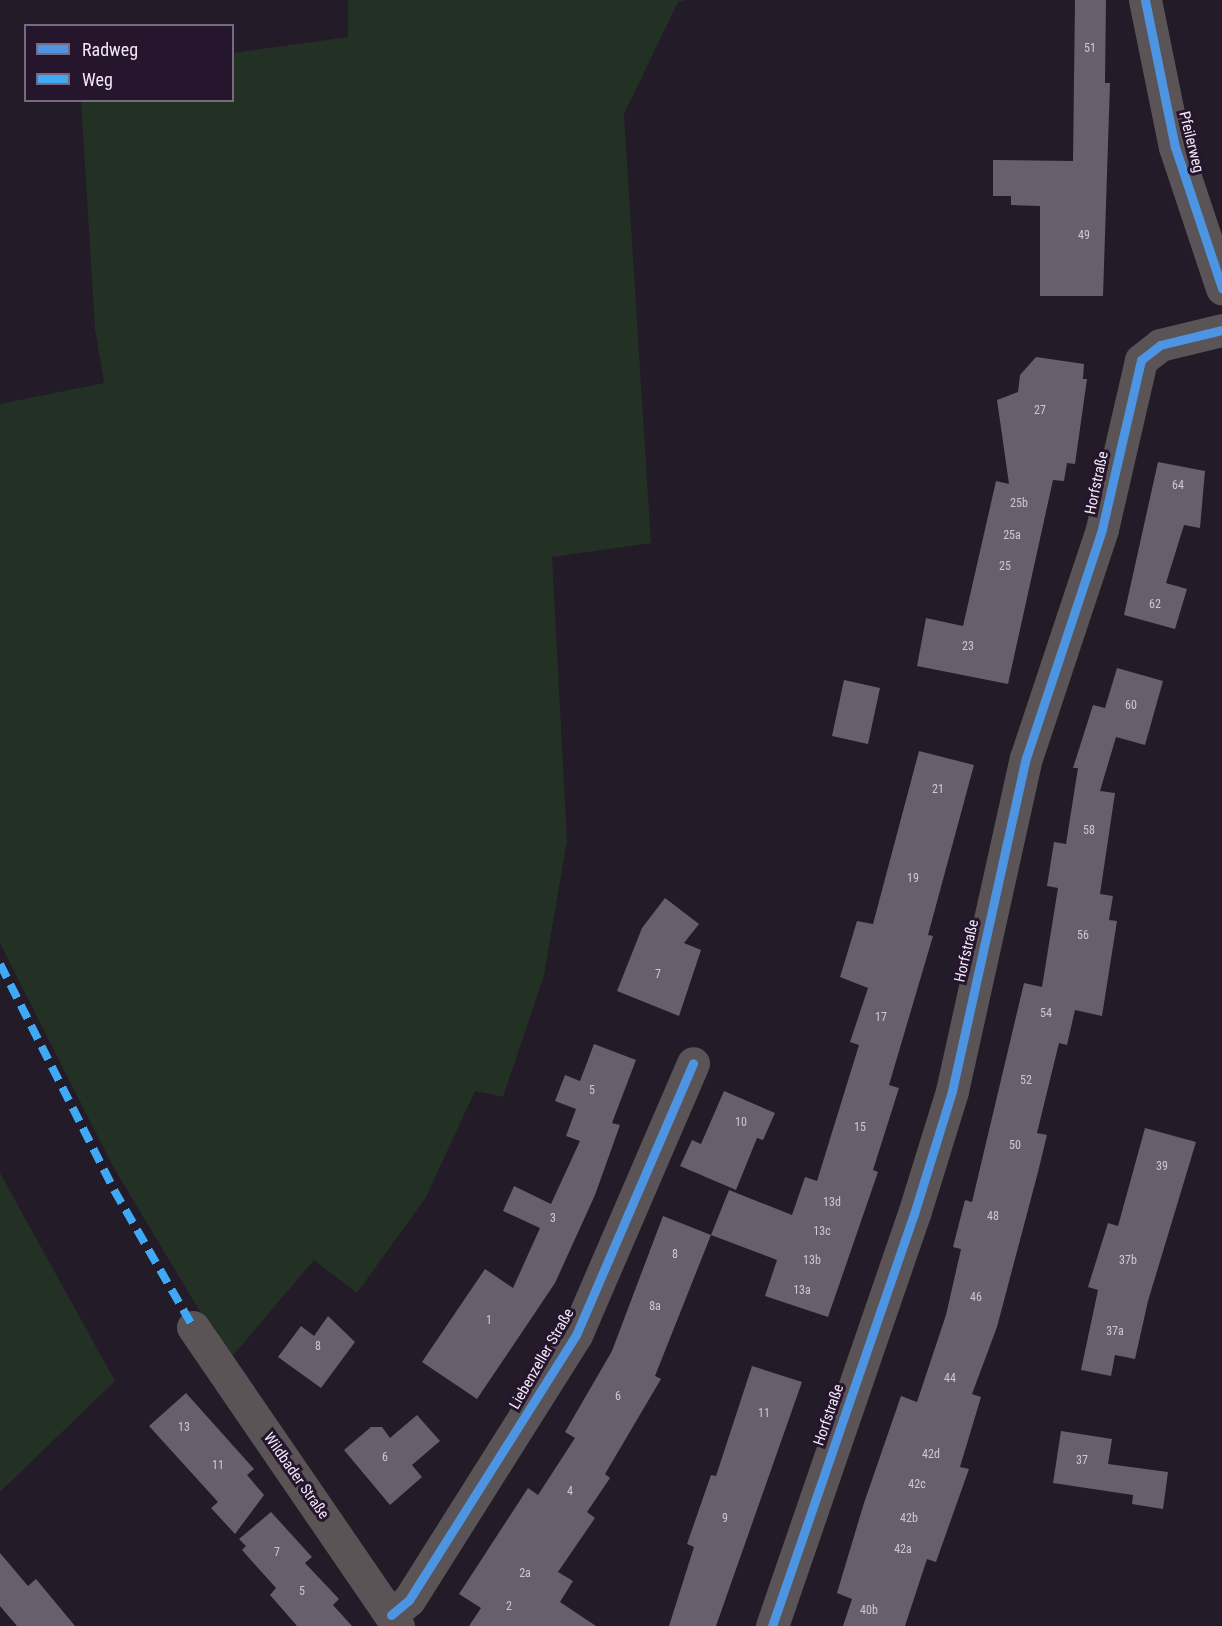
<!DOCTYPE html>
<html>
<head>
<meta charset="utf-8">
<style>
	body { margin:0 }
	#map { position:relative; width:1222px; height:1626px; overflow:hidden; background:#241b28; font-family:"Roboto Condensed",sans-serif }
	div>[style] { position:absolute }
	.green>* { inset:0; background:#223123 }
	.building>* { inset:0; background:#675f6b }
	.minor>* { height:33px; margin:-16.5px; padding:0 16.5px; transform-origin:16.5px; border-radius:16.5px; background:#5a5456 }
	.quiet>* { height:8px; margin-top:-4px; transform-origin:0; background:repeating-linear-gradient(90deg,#3fa9f5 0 15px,transparent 0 23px) }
	.cycleway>* { height:9px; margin:-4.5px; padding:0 4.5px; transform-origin:4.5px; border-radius:4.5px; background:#4d94e3 }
	span { translate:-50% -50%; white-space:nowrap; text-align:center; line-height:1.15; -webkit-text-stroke:6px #26162d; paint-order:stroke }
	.number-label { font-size:12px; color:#d0c6d5 }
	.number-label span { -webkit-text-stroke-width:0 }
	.street-label { font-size:15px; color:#f3e8f8 }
	.legend { position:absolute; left:24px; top:24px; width:210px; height:78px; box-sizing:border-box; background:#26162d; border:2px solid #786a7e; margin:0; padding:8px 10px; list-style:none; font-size:18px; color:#f3e8f8 }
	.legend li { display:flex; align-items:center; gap:12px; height:30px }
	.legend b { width:30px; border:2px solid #786a7e }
</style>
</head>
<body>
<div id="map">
	<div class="green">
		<i style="clip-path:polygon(348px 0,685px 0,678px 2px,624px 114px,651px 543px,552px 557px,567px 840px,544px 975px,503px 1097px,475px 1091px,426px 1197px,357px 1293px,314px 1260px,229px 1360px,111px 1163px,0 943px,0 404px,104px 383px,95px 329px,81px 101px,232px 100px,233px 53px,348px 37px)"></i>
		<i style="clip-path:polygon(0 1173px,115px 1381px,0 1492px)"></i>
	</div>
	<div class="building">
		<i style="clip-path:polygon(1075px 0,1106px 0,1105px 83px,1110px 83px,1103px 296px,1040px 296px,1040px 206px,1011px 205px,1011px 196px,993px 196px,993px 160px,1073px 161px)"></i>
		<i style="clip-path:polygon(1036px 357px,1084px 364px,1083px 379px,1087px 379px,1075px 464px,1067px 463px,1064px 481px,1053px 480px,1008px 684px,917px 666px,926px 618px,963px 626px,996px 481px,1009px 484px,997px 400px,1018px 392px,1020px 375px)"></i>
		<i style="clip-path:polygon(1158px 462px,1205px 471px,1200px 528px,1184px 525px,1166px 583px,1187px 589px,1175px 629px,1124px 615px)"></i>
		<i style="clip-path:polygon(1117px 668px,1163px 681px,1145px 745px,1116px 737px,1100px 791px,1115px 793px,1100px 894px,1113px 896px,1109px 920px,1117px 921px,1102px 1016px,1075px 1010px,1067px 1045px,1059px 1043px,1037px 1133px,1047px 1135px,1038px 1172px,997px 1327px,972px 1394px,981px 1397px,960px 1467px,969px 1469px,936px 1562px,927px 1559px,905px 1626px,843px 1626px,852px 1599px,837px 1593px,864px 1503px,901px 1396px,917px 1402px,946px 1315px,961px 1249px,953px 1247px,965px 1200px,972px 1202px,1024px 983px,1042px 987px,1058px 888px,1047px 886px,1054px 842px,1066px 844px,1078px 768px,1073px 768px,1093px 705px,1105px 708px)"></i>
		<i style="clip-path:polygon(844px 680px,880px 688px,868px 744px,832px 736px)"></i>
		<i style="clip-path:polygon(919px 751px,974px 765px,928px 935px,933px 936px,889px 1085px,899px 1088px,873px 1170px,878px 1172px,828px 1317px,765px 1296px,777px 1260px,711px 1235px,729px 1190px,792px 1215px,805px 1177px,817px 1181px,859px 1045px,850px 1042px,868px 988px,840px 977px,857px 921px,873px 924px)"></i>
		<i style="clip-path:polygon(665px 898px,699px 924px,684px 943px,701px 950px,679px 1016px,617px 991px,642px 928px)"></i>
		<i style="clip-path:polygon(594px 1044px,636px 1060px,612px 1123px,620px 1125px,595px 1195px,555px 1283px,477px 1399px,422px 1362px,485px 1269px,513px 1288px,540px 1228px,503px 1211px,514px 1186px,551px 1204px,580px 1141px,566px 1136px,576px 1109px,555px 1101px,565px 1075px,580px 1081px)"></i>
		<i style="clip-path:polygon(724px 1091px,775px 1113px,763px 1140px,757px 1138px,736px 1190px,680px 1166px,692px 1140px,701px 1144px)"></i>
		<i style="clip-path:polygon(1145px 1128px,1196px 1142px,1148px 1301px,1135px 1359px,1115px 1355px,1111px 1376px,1081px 1370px,1098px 1290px,1088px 1287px,1108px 1223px,1118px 1226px)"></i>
		<i style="clip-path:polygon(663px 1216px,711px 1235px,655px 1376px,661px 1379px,605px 1474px,610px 1478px,587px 1512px,595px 1518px,558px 1572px,573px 1581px,560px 1602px,596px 1626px,469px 1626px,481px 1608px,459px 1594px,528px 1488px,538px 1495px,575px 1438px,565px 1432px,612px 1351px)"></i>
		<i style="clip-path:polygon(328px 1316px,355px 1342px,321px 1388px,278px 1357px,301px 1326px,314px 1336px)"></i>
		<i style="clip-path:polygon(752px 1366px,802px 1382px,716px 1626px,669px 1626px,694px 1547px,687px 1544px,711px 1475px,716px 1476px)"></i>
		<i style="clip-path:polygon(186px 1393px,254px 1469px,247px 1475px,264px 1495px,235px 1534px,211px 1508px,218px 1502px,149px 1426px)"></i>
		<i style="clip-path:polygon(417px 1415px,440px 1441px,412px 1465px,422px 1477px,390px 1505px,344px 1450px,371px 1427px,382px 1427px,390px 1438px)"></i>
		<i style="clip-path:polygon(1061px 1431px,1112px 1439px,1108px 1464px,1168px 1472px,1163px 1509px,1132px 1504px,1133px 1495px,1053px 1483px)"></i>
		<i style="clip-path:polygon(271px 1512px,312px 1557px,305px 1563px,339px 1599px,333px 1605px,352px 1626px,297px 1626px,270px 1595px,276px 1588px,242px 1550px,246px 1546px,239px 1539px)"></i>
		<i style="clip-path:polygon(0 1553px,28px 1586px,36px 1579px,75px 1626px,17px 1626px,0 1606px)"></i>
	</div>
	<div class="minor">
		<i style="left:1145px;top:0;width:150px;rotate:78.5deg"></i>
		<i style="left:1175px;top:147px;width:149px;rotate:71.6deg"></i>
		<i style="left:193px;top:1327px;width:363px;rotate:55.6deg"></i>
		<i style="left:391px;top:1615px;width:23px;rotate:-40deg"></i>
		<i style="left:409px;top:1600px;width:313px;rotate:-57.8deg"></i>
		<i style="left:576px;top:1335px;width:296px;rotate:-66.7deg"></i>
		<i style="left:772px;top:1626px;width:436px;rotate:-71deg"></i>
		<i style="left:914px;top:1214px;width:129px;rotate:-72.8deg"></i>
		<i style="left:952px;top:1091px;width:341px;rotate:-77.5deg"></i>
		<i style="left:1026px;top:758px;width:241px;rotate:-71.6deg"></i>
		<i style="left:1102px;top:529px;width:173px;rotate:-77deg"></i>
		<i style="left:1141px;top:360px;width:24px;rotate:-38deg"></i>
		<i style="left:1160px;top:345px;width:64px;rotate:-13.6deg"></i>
	</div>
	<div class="quiet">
		<i style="left:0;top:964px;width:253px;rotate:63.2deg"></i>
		<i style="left:114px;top:1190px;width:158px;rotate:60deg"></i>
	</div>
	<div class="cycleway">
		<i style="left:1145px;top:0;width:150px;rotate:78.5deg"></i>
		<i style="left:1175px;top:147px;width:149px;rotate:71.6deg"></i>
		<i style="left:391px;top:1615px;width:23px;rotate:-40deg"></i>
		<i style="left:409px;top:1600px;width:313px;rotate:-57.8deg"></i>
		<i style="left:576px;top:1335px;width:296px;rotate:-66.7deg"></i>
		<i style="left:772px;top:1626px;width:436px;rotate:-71deg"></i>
		<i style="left:914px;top:1214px;width:129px;rotate:-72.8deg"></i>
		<i style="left:952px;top:1091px;width:341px;rotate:-77.5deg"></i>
		<i style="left:1026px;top:758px;width:241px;rotate:-71.6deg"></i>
		<i style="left:1102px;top:529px;width:173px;rotate:-77deg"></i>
		<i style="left:1141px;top:360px;width:24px;rotate:-38deg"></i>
		<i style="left:1160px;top:345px;width:64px;rotate:-13.6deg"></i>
	</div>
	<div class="number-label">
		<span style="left:1090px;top:49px">51</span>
		<span style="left:1084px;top:236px">49</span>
		<span style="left:1040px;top:411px">27</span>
		<span style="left:1178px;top:486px">64</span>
		<span style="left:1019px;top:504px">25b</span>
		<span style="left:1012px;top:536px">25a</span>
		<span style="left:1005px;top:567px">25</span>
		<span style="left:1155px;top:605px">62</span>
		<span style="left:968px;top:647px">23</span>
		<span style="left:1131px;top:706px">60</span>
		<span style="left:938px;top:790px">21</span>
		<span style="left:1089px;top:831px">58</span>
		<span style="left:913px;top:879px">19</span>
		<span style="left:1083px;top:936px">56</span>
		<span style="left:658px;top:975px">7</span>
		<span style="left:1046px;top:1014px">54</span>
		<span style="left:881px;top:1018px">17</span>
		<span style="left:1026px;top:1081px">52</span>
		<span style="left:592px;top:1091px">5</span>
		<span style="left:741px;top:1123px">10</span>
		<span style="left:860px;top:1128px">15</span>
		<span style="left:1015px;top:1146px">50</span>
		<span style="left:1162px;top:1167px">39</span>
		<span style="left:832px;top:1203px">13d</span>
		<span style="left:993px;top:1217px">48</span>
		<span style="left:553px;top:1219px">3</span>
		<span style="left:822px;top:1232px">13c</span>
		<span style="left:675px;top:1255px">8</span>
		<span style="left:812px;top:1261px">13b</span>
		<span style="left:1128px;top:1261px">37b</span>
		<span style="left:802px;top:1291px">13a</span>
		<span style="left:976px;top:1298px">46</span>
		<span style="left:655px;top:1307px">8a</span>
		<span style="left:489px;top:1321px">1</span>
		<span style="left:1115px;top:1332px">37a</span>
		<span style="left:318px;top:1347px">8</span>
		<span style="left:950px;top:1379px">44</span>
		<span style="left:618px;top:1397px">6</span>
		<span style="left:764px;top:1414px">11</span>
		<span style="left:184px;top:1428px">13</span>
		<span style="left:931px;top:1455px">42d</span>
		<span style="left:385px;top:1458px">6</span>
		<span style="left:1082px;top:1461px">37</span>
		<span style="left:218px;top:1466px">11</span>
		<span style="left:917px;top:1485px">42c</span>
		<span style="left:570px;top:1492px">4</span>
		<span style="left:725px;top:1519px">9</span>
		<span style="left:909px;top:1519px">42b</span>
		<span style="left:903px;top:1550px">42a</span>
		<span style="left:277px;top:1553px">7</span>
		<span style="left:525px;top:1574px">2a</span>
		<span style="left:302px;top:1592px">5</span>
		<span style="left:509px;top:1607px">2</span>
		<span style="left:869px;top:1611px">40b</span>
	</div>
	<div class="street-label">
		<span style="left:1191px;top:142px;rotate:76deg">Pfeilerweg</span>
		<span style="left:1097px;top:483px;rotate:-78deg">Horfstraße</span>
		<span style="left:967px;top:951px;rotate:-77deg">Horfstraße</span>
		<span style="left:542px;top:1359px;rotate:-60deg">Liebenzeller Straße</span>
		<span style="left:829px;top:1415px;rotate:-71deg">Horfstraße</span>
		<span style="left:296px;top:1476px;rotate:55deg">Wildbader Straße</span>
	</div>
	<ul class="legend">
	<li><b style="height:8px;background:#4d94e3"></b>Radweg</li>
	<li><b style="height:8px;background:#3fa9f5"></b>Weg</li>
	</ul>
</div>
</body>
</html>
